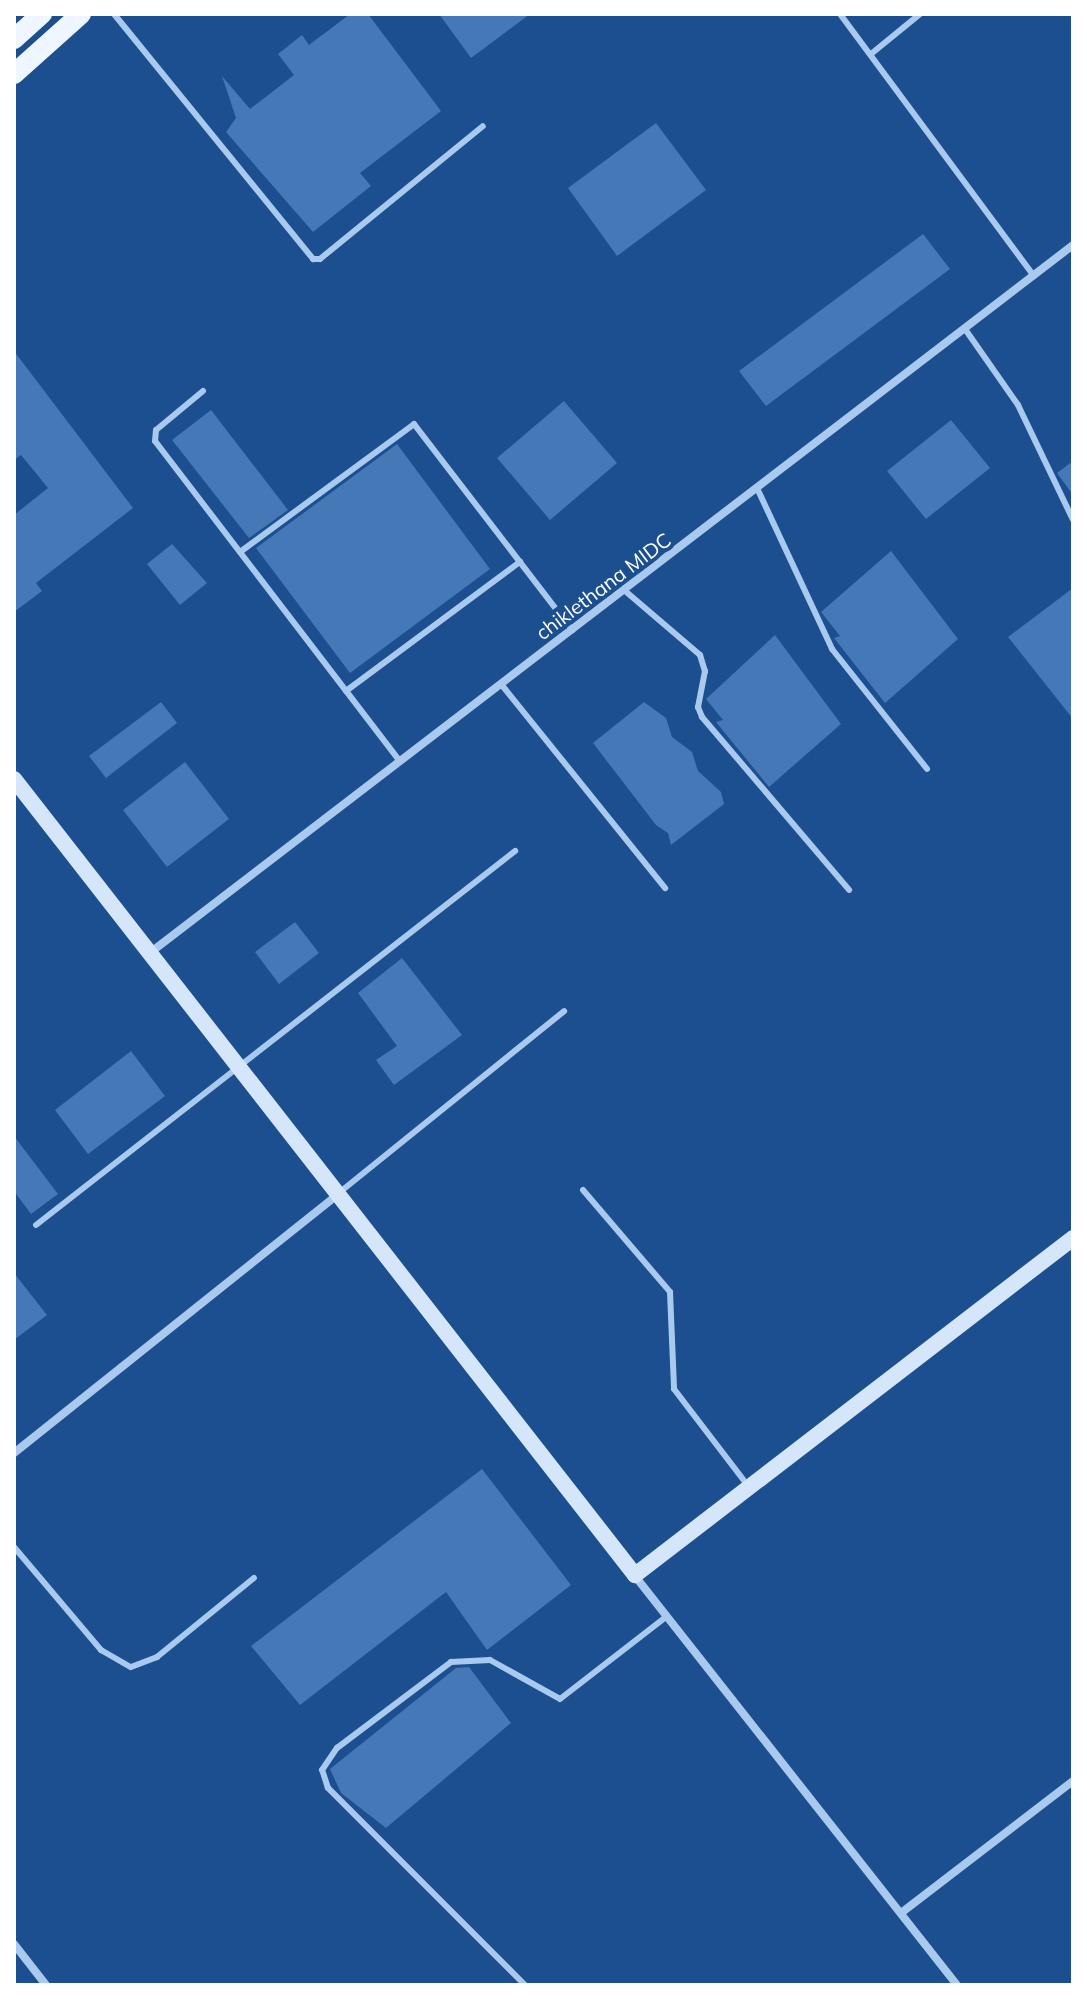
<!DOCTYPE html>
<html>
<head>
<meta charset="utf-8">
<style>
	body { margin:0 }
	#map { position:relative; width:1087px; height:1999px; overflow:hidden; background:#1b4f8f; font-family:Mulish,sans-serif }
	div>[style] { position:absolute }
	.building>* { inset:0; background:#4478b7 }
	.lane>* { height:6px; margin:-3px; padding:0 3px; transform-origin:3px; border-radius:3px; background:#a9c9ee }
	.street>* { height:8px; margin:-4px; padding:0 4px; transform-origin:4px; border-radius:4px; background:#a9c9ee }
	.secondary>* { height:16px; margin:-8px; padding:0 8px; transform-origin:8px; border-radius:8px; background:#d6e6fa }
	.primary>* { height:20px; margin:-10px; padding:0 10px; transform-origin:10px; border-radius:10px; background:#f0f6ff }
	span { translate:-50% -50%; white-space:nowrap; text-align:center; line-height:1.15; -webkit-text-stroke:8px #1b4f8f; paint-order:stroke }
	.street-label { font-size:20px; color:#fff }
	.frame { position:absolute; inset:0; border:16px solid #fff; pointer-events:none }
</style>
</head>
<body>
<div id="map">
	<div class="building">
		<i style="clip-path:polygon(350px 14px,368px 14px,441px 111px,360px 173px,371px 186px,313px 232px,226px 132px,236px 118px,222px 76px,250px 109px,294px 75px,278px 54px,302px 35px,309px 45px)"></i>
		<i style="clip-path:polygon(439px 14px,530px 14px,471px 58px)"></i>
		<i style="clip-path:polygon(656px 123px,706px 190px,617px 256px,568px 188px)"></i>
		<i style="clip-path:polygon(923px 234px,950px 269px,766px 406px,739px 371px)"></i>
		<i style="clip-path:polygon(14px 351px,133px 508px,36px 583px,42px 591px,14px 612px,14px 515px,48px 488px,21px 455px,14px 460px)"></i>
		<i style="clip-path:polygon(564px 401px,617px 463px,550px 520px,497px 458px)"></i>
		<i style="clip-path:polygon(211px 410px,288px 510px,249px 538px,172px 440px)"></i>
		<i style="clip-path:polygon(951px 420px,990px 468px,926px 519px,887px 471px)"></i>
		<i style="clip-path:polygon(397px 444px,490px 569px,350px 673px,256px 548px)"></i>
		<i style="clip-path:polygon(1073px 461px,1073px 495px,1057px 473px)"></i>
		<i style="clip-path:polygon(172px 544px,207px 583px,180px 605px,147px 564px)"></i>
		<i style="clip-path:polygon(891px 551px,958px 639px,885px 703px,834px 638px,840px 636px,821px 612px)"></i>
		<i style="clip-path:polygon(1073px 588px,1073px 719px,1008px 637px)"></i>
		<i style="clip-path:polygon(775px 635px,841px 724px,769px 787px,716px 722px,723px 720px,706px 699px)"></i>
		<i style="clip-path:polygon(161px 702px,177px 723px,106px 778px,89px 756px)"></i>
		<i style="clip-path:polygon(644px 702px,666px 718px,672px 737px,692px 752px,698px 771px,721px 792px,724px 804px,671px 845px,668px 833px,656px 825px,593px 743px)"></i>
		<i style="clip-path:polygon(185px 762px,229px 819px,167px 867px,123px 810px)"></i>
		<i style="clip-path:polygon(295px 922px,319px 953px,279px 984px,255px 952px)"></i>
		<i style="clip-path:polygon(402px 958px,462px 1035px,394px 1085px,376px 1060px,397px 1046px,358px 993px)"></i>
		<i style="clip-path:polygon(131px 1051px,165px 1096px,88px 1154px,55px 1110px)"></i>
		<i style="clip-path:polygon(14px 1136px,58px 1194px,31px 1214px,14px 1191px)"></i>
		<i style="clip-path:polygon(14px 1273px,47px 1315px,14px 1340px)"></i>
		<i style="clip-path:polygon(482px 1469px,571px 1585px,487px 1650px,446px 1592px,300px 1705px,251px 1646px)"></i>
		<i style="clip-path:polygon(469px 1667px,511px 1723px,386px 1828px,341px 1793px,330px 1769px,456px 1668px)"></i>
	</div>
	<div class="lane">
		<i style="left:114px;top:14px;width:316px;rotate:50.9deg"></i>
		<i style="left:313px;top:259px;width:7px"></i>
		<i style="left:320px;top:259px;width:210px;rotate:-39.2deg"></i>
		<i style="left:840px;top:14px;width:326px;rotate:53.5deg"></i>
		<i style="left:871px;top:54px;width:63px;rotate:-39.2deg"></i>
		<i style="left:965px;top:329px;width:93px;rotate:55.1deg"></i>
		<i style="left:1018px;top:405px;width:127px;rotate:64.4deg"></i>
		<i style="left:203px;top:391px;width:61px;rotate:140.3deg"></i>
		<i style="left:156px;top:430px;width:11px;rotate:95deg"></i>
		<i style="left:155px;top:441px;width:403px;rotate:52.6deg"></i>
		<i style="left:757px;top:488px;width:178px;rotate:65deg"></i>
		<i style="left:832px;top:649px;width:153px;rotate:51.6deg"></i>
		<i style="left:240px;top:552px;width:216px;rotate:-36.3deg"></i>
		<i style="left:414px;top:424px;width:260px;rotate:52.5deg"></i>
		<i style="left:624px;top:590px;width:100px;rotate:40.5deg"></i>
		<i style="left:700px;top:655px;width:17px;rotate:73deg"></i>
		<i style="left:705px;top:671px;width:37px;rotate:101deg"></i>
		<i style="left:698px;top:707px;width:11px;rotate:68deg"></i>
		<i style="left:702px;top:717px;width:227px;rotate:49.6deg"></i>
		<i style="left:501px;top:684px;width:262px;rotate:51.2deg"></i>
		<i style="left:346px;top:691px;width:217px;rotate:-36.6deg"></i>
		<i style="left:583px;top:1190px;width:134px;rotate:49.5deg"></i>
		<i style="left:670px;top:1292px;width:97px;rotate:87.6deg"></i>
		<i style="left:674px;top:1389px;width:123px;rotate:52.6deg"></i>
		<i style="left:340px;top:1192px;width:288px;rotate:-38.9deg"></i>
		<i style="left:36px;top:1225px;width:608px;rotate:-37.98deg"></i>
		<i style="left:14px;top:1547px;width:135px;rotate:49.8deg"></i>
		<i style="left:101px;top:1650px;width:34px;rotate:30deg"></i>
		<i style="left:131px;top:1667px;width:28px;rotate:-21deg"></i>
		<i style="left:157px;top:1657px;width:125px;rotate:-39.2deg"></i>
		<i style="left:525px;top:1985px;width:279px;rotate:-135deg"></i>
		<i style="left:328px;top:1788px;width:19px;rotate:-108deg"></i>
		<i style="left:322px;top:1770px;width:27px;rotate:-56deg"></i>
		<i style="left:337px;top:1748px;width:143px;rotate:-37deg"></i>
		<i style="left:451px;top:1662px;width:39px;rotate:-3deg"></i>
		<i style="left:490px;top:1660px;width:80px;rotate:29.1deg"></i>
		<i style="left:560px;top:1699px;width:135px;rotate:-37.8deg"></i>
	</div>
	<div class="street">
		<i style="left:151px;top:952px;width:1162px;rotate:-37.48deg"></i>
		<i style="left:14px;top:1453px;width:411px;rotate:-38.6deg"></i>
		<i style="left:635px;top:1576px;width:521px;rotate:51.79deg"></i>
		<i style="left:901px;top:1913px;width:217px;rotate:-37.5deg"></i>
		<i style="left:14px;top:1944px;width:52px;rotate:52deg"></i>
	</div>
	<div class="secondary">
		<i style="left:14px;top:779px;width:1010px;rotate:52.04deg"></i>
		<i style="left:635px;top:1575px;width:553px;rotate:-37.57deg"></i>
	</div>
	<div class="primary">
		<i style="left:14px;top:39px;width:38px;rotate:-42deg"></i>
		<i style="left:14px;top:74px;width:90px;rotate:-41.8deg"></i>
	</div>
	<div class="street-label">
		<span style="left:603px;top:586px;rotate:-37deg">chiklethana MIDC</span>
	</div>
	<div class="frame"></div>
</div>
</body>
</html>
